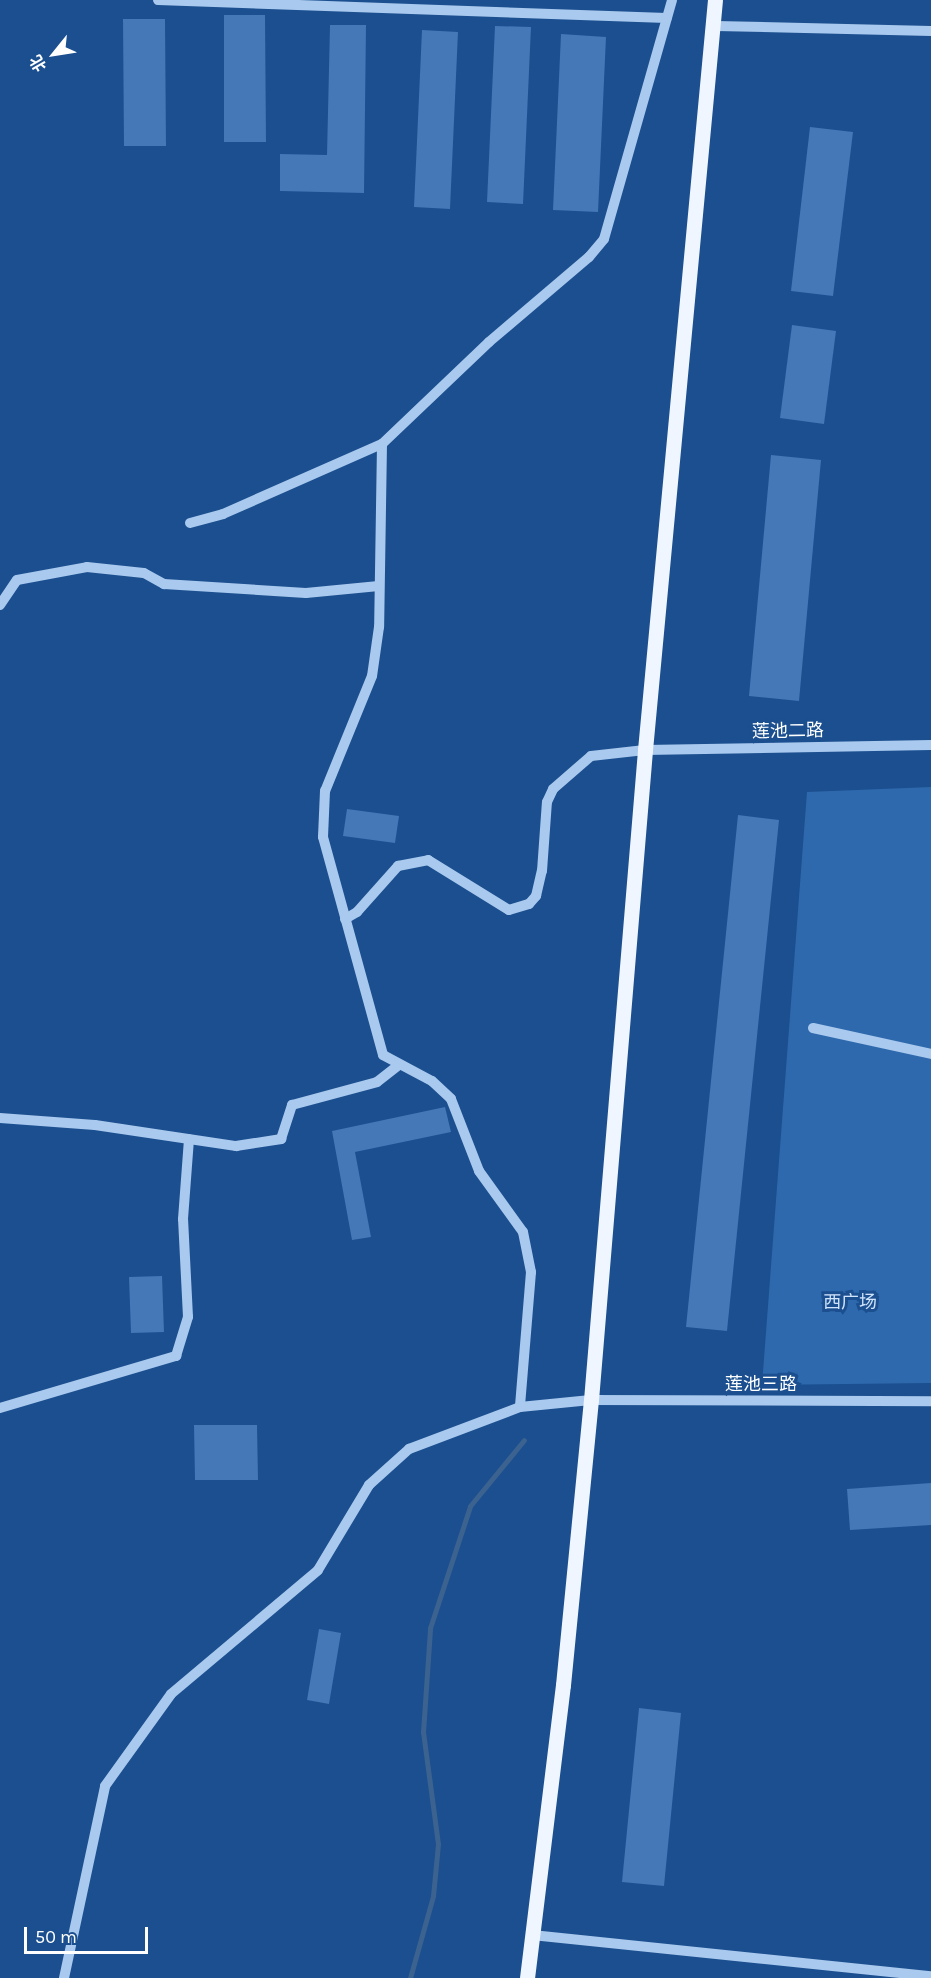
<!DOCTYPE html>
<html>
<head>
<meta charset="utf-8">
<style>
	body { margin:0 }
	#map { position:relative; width:931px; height:1978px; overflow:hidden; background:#1b4f8f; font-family:Karla,"Noto Sans SC",sans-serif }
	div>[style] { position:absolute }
	.green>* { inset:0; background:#2e69ad }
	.stream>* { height:5px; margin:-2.5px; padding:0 2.5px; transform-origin:2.5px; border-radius:2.5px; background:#3c6290 }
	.building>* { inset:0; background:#4478b7 }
	.minor>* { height:10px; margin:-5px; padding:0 5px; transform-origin:5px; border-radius:5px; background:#a9c9ee }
	.major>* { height:15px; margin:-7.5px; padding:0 7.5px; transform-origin:7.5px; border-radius:7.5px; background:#f0f6ff }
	span { translate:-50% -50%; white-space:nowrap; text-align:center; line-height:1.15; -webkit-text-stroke:6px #1b4f8f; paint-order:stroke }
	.street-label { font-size:18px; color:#fff }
	.park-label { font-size:18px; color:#cfe3fa }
	.north { position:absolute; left:24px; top:24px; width:60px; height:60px; -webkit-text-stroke:4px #1b4f8f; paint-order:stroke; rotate:240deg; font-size:16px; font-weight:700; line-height:24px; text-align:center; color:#fff }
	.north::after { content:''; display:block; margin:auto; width:21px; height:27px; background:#fff; clip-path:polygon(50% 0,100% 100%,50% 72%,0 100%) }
	.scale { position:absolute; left:24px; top:1927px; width:124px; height:27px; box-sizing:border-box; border:3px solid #fff; border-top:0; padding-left:8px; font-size:18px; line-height:21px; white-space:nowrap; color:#fff; -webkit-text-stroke:4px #1b4f8f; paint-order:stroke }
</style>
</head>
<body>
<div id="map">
	<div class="green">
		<i style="clip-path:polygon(931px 787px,931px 1383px,762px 1385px,807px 792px)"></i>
	</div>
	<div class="stream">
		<i style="left:410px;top:1978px;width:85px;rotate:-74.3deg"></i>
		<i style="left:433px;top:1896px;width:52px;rotate:-84.5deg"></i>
		<i style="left:438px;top:1844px;width:113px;rotate:-97.6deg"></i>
		<i style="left:423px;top:1732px;width:104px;rotate:-86.1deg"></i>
		<i style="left:430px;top:1628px;width:128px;rotate:-71.8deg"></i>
		<i style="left:470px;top:1506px;width:85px;rotate:-50.7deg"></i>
	</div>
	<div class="building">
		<i style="clip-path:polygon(224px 15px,265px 15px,266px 142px,224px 142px)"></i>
		<i style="clip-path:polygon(123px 19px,165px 19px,166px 146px,124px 146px)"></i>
		<i style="clip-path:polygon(330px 25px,366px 25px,364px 193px,280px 191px,280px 154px,327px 155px)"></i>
		<i style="clip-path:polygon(495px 26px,531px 27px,523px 204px,487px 202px)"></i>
		<i style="clip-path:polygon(422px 30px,458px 32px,450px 209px,414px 207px)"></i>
		<i style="clip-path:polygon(561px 34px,606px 37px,598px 212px,553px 210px)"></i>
		<i style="clip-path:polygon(810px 127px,853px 132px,833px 296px,791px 291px)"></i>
		<i style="clip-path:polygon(792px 325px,836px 331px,824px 424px,780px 418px)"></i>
		<i style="clip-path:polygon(771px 455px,821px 460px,799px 701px,749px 696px)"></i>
		<i style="clip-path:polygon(347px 809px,399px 816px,395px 843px,343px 836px)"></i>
		<i style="clip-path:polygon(738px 815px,779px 820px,727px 1331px,686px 1327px)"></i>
		<i style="clip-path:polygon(445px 1107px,451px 1132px,355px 1152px,371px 1237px,352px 1240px,332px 1131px)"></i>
		<i style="clip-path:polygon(162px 1276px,164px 1332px,131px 1333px,129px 1277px)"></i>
		<i style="clip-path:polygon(194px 1425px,257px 1425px,258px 1480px,195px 1480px)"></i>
		<i style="clip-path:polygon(931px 1483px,931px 1525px,850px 1530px,847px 1489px)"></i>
		<i style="clip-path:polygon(319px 1629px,341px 1633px,329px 1704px,307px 1700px)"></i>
		<i style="clip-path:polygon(639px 1708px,681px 1713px,664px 1886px,622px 1882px)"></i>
	</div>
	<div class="minor">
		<i style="left:158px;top:0;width:509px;rotate:2.03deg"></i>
		<i style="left:716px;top:26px;width:215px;rotate:1.3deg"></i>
		<i style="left:382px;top:444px;width:183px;rotate:90.9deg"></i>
		<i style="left:379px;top:627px;width:49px;rotate:98.1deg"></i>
		<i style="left:372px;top:676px;width:124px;rotate:112.2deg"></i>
		<i style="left:325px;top:791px;width:46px;rotate:92.5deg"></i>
		<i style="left:323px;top:837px;width:226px;rotate:74.6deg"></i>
		<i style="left:383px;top:1055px;width:55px;rotate:28deg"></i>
		<i style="left:432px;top:1081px;width:26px;rotate:43deg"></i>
		<i style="left:451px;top:1099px;width:77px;rotate:68.7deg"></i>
		<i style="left:479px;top:1171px;width:75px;rotate:54.2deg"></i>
		<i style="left:523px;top:1232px;width:41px;rotate:78.7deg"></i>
		<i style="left:531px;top:1272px;width:135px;rotate:94.7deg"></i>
		<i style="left:190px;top:523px;width:34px;rotate:-15deg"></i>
		<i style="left:223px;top:514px;width:174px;rotate:-23.8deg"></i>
		<i style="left:382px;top:444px;width:148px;rotate:-43.6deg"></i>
		<i style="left:489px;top:342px;width:131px;rotate:-40.4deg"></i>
		<i style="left:589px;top:257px;width:23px;rotate:-50deg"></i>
		<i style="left:604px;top:239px;width:248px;rotate:-74.1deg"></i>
		<i style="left:0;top:605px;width:30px;rotate:-56deg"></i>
		<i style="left:17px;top:580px;width:71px;rotate:-10.5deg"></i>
		<i style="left:87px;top:567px;width:57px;rotate:6deg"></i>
		<i style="left:144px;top:573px;width:23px;rotate:29deg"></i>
		<i style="left:164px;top:584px;width:142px;rotate:3.6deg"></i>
		<i style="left:306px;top:593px;width:73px;rotate:-5.5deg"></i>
		<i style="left:345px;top:919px;width:14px;rotate:-30deg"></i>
		<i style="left:357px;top:912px;width:62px;rotate:-48.3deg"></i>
		<i style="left:398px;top:866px;width:31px;rotate:-11deg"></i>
		<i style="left:428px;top:860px;width:95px;rotate:31.7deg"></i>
		<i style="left:509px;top:910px;width:21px;rotate:-17deg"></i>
		<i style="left:529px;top:904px;width:11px;rotate:-49deg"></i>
		<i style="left:536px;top:896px;width:26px;rotate:-77deg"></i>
		<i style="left:542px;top:871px;width:69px;rotate:-85.9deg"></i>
		<i style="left:547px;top:802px;width:14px;rotate:-65deg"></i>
		<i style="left:553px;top:789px;width:50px;rotate:-41deg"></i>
		<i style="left:591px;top:756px;width:54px;rotate:-6.3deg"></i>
		<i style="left:645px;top:750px;width:286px;rotate:-1deg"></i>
		<i style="left:813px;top:1028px;width:121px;rotate:12.4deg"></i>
		<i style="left:0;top:1118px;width:95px;rotate:4.2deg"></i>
		<i style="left:95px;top:1125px;width:143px;rotate:8.5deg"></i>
		<i style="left:236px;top:1146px;width:46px;rotate:-8.8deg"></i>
		<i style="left:281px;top:1139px;width:36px;rotate:-72deg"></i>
		<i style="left:292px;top:1105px;width:88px;rotate:-15.1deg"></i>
		<i style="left:377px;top:1082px;width:28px;rotate:-38deg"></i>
		<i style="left:0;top:1408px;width:184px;rotate:-16.5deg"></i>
		<i style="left:176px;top:1356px;width:41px;rotate:-72.9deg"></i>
		<i style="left:188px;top:1317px;width:98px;rotate:-92.9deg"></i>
		<i style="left:183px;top:1219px;width:80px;rotate:-85.7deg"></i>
		<i style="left:532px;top:1935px;width:401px;rotate:5.9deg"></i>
		<i style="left:64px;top:1978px;width:196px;rotate:-77.9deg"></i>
		<i style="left:105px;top:1786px;width:113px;rotate:-54.3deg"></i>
		<i style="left:171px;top:1694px;width:192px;rotate:-40.1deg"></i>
		<i style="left:318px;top:1570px;width:99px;rotate:-59deg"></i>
		<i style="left:369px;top:1485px;width:54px;rotate:-42deg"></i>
		<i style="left:409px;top:1449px;width:119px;rotate:-20.7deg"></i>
		<i style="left:520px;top:1407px;width:71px;rotate:-5.6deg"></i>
		<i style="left:591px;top:1400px;width:340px;rotate:0.2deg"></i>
	</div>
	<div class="major">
		<i style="left:527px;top:1978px;width:295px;rotate:-83deg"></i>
		<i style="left:563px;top:1685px;width:286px;rotate:-84.4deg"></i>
		<i style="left:591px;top:1400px;width:652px;rotate:-85.25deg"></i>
		<i style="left:645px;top:750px;width:753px;rotate:-84.67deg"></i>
	</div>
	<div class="street-label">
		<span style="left:788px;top:731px;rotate:-1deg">莲池二路</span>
		<span style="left:761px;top:1384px">莲池三路</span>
	</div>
	<div class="park-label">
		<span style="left:850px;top:1302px">西广场</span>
	</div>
	<div class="north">北</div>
	<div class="scale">50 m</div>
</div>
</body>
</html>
